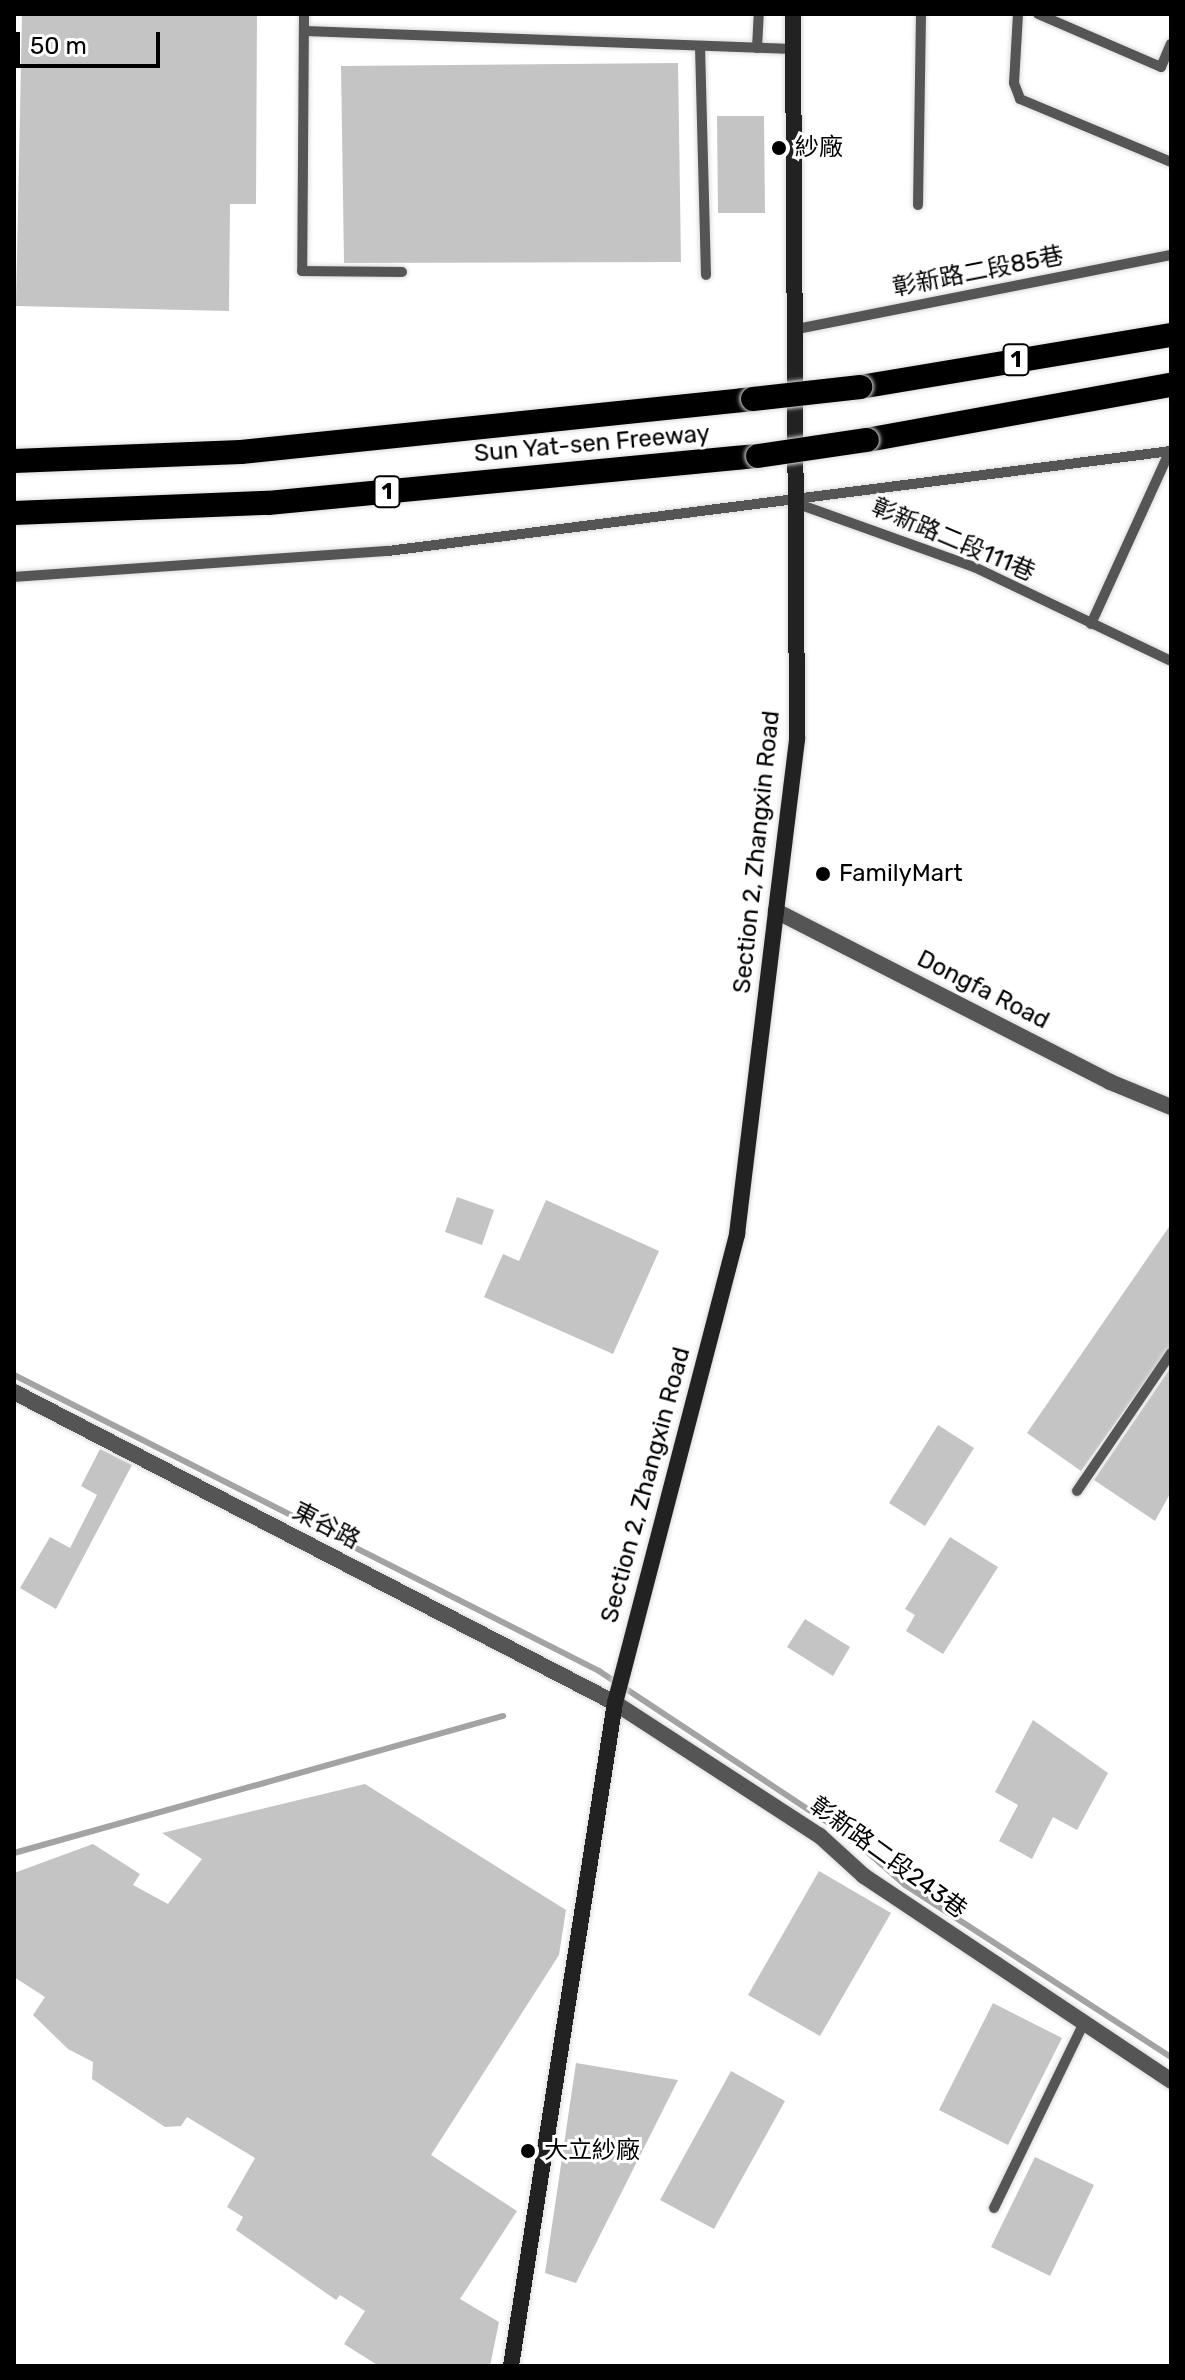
<!DOCTYPE html>
<html>
<head>
<meta charset="utf-8">
<style>
	body { margin:0 }
	#map { position:relative; width:1185px; height:2380px; overflow:hidden; background:#fff; font-family:Rubik,"Noto Sans TC",sans-serif }
	div>[style] { position:absolute }
	.stream>* { height:6px; margin:-3px; padding:0 3px; transform-origin:3px; border-radius:3px; background:#a3a3a3 }
	.building>* { inset:0; background:#c4c4c4 }
	.roads { filter:drop-shadow(0 0 2px #dbdbdb) drop-shadow(0 0 2px #dbdbdb) }
	.lane>* { height:10px; margin:-5px; padding:0 5px; transform-origin:5px; border-radius:5px; background:#555 }
	.street>* { height:16px; margin:-8px; padding:0 8px; transform-origin:8px; border-radius:8px; background:#555 }
	.secondary>* { height:16px; margin:-8px; padding:0 8px; transform-origin:8px; border-radius:8px; background:#222 }
	.highway>* { height:24px; margin:-12px; padding:0 12px; transform-origin:12px; border-radius:12px; background:#000 }
	.bridges { filter:drop-shadow(0 0 2px #dbdbdb) drop-shadow(0 0 2px #dbdbdb) }
	.highway-bridge>* { height:24px; margin:-12px; padding:0 12px; transform-origin:12px; border-radius:12px; background:#000 }
	.dots>* { width:22px; height:22px; translate:-50% -50%; box-sizing:border-box; border:4px solid #fff; border-radius:50% }
	span { translate:-50% -50%; white-space:nowrap; text-align:center; line-height:1.15; -webkit-text-stroke:6px #fff; paint-order:stroke }
	.shield-label span { padding:2px 6px; background:#fff; border:2px solid; border-radius:6px; -webkit-text-stroke-width:0 }
	.shield-label { font-size:22px; color:#000; font-weight:700 }
	.poi-label { font-size:24px; color:#000 }
	.left { translate:0 -50%; text-align:left }
	.street-label { font-size:24px; color:#000 }
	.frame { position:absolute; inset:0; border:16px solid #000; pointer-events:none }
	.scale { position:absolute; left:16px; top:32px; width:144px; height:36px; box-sizing:border-box; border:4px solid #000; border-top:0; padding-left:10px; font-size:24px; line-height:28px; white-space:nowrap; color:#000; -webkit-text-stroke:6px #fff; paint-order:stroke }
</style>
</head>
<body>
<div id="map">
	<div class="stream">
		<i style="left:14px;top:1375px;width:656px;rotate:26.84deg"></i>
		<i style="left:599px;top:1671px;width:306px;rotate:33.5deg"></i>
		<i style="left:854px;top:1840px;width:68px;rotate:41.4deg"></i>
		<i style="left:905px;top:1885px;width:317px;rotate:32.9deg"></i>
		<i style="left:14px;top:1853px;width:508px;rotate:-15.65deg"></i>
	</div>
	<div class="building">
		<i style="clip-path:polygon(22px 14px,257px 14px,256px 204px,230px 204px,229px 311px,16px 306px)"></i>
		<i style="clip-path:polygon(678px 63px,681px 262px,344px 263px,341px 66px)"></i>
		<i style="clip-path:polygon(717px 116px,764px 116px,765px 213px,718px 213px)"></i>
		<i style="clip-path:polygon(457px 1197px,494px 1210px,482px 1245px,445px 1232px)"></i>
		<i style="clip-path:polygon(546px 1200px,659px 1251px,613px 1354px,484px 1297px,503px 1254px,519px 1261px)"></i>
		<i style="clip-path:polygon(1171px 1224px,1171px 1345px,1081px 1471px,1027px 1433px)"></i>
		<i style="clip-path:polygon(1171px 1367px,1171px 1492px,1155px 1521px,1094px 1480px)"></i>
		<i style="clip-path:polygon(938px 1425px,974px 1448px,925px 1526px,889px 1503px)"></i>
		<i style="clip-path:polygon(100px 1449px,132px 1465px,56px 1609px,20px 1588px,50px 1537px,70px 1548px,97px 1495px,81px 1486px)"></i>
		<i style="clip-path:polygon(950px 1537px,998px 1567px,943px 1654px,906px 1631px,915px 1615px,905px 1609px)"></i>
		<i style="clip-path:polygon(805px 1619px,850px 1647px,833px 1676px,787px 1647px)"></i>
		<i style="clip-path:polygon(1033px 1720px,1108px 1773px,1077px 1830px,1053px 1817px,1032px 1859px,999px 1841px,1018px 1805px,995px 1792px)"></i>
		<i style="clip-path:polygon(365px 1784px,566px 1910px,559px 1955px,431px 2155px,517px 2211px,460px 2299px,499px 2322px,490px 2366px,379px 2366px,344px 2344px,365px 2311px,340px 2295px,336px 2300px,236px 2230px,243px 2217px,227px 2207px,255px 2158px,187px 2117px,181px 2126px,165px 2127px,92px 2079px,93px 2062px,68px 2049px,33px 2015px,45px 1997px,14px 1977px,14px 1873px,93px 1844px,140px 1874px,133px 1885px,168px 1904px,202px 1859px,162px 1833px)"></i>
		<i style="clip-path:polygon(819px 1871px,891px 1913px,820px 2036px,748px 1995px)"></i>
		<i style="clip-path:polygon(993px 2003px,1062px 2038px,1008px 2145px,939px 2110px)"></i>
		<i style="clip-path:polygon(576px 2063px,678px 2080px,576px 2283px,545px 2273px)"></i>
		<i style="clip-path:polygon(731px 2071px,785px 2101px,714px 2229px,660px 2200px)"></i>
		<i style="clip-path:polygon(1035px 2157px,1094px 2185px,1050px 2276px,991px 2247px)"></i>
	</div>
	<div class="roads">
		<div class="lane">
			<i style="left:304px;top:14px;width:257px;rotate:90.4deg"></i>
			<i style="left:302px;top:271px;width:100px;rotate:0.6deg"></i>
			<i style="left:1018px;top:14px;width:69px;rotate:93.3deg"></i>
			<i style="left:1014px;top:83px;width:17px;rotate:69deg"></i>
			<i style="left:1020px;top:99px;width:164px;rotate:22.6deg"></i>
			<i style="left:1038px;top:14px;width:134px;rotate:23.3deg"></i>
			<i style="left:1161px;top:67px;width:25px;rotate:-67deg"></i>
			<i style="left:305px;top:31px;width:488px;rotate:2.1deg"></i>
			<i style="left:700px;top:46px;width:229px;rotate:88.5deg"></i>
			<i style="left:757px;top:48px;width:34px;rotate:-87deg"></i>
			<i style="left:918px;top:205px;width:191px;rotate:-89.1deg"></i>
			<i style="left:792px;top:330px;width:386px;rotate:-11.2deg"></i>
			<i style="left:801px;top:505px;width:184px;rotate:19.7deg"></i>
			<i style="left:974px;top:567px;width:218px;rotate:25.5deg"></i>
			<i style="left:14px;top:577px;width:375px;rotate:-4deg"></i>
			<i style="left:388px;top:551px;width:789px;rotate:-7.28deg"></i>
			<i style="left:1091px;top:624px;width:190px;rotate:-65.5deg"></i>
			<i style="left:1077px;top:1491px;width:167px;rotate:-55.7deg"></i>
			<i style="left:994px;top:2208px;width:206px;rotate:-64.1deg"></i>
		</div>
		<div class="street">
			<i style="left:776px;top:911px;width:375px;rotate:27.1deg"></i>
			<i style="left:1110px;top:1082px;width:66px;rotate:22.3deg"></i>
			<i style="left:14px;top:1392px;width:677px;rotate:27.36deg"></i>
			<i style="left:615px;top:1703px;width:244px;rotate:33deg"></i>
			<i style="left:820px;top:1836px;width:59px;rotate:42.3deg"></i>
			<i style="left:864px;top:1876px;width:369px;rotate:33.7deg"></i>
		</div>
		<div class="secondary">
			<i style="left:511px;top:2366px;width:671px;rotate:-81.09deg"></i>
			<i style="left:615px;top:1703px;width:485px;rotate:-75.4deg"></i>
			<i style="left:737px;top:1234px;width:325px;rotate:-83.1deg"></i>
			<i style="left:776px;top:911px;width:173px;rotate:-83deg"></i>
			<i style="left:797px;top:739px;width:725px;rotate:-90.32deg"></i>
		</div>
		<div class="highway">
			<i style="left:860px;top:387px;width:315px;rotate:-9.5deg"></i>
			<i style="left:867px;top:440px;width:309px;rotate:-10.3deg"></i>
			<i style="left:14px;top:461px;width:227px;rotate:-2.3deg"></i>
			<i style="left:241px;top:452px;width:515px;rotate:-5.91deg"></i>
			<i style="left:14px;top:513px;width:254px;rotate:-2.3deg"></i>
			<i style="left:268px;top:503px;width:492px;rotate:-5.5deg"></i>
		</div>
	</div>
	<div class="bridges">
		<div class="highway-bridge">
			<i style="left:753px;top:399px;width:108px;rotate:-6.4deg"></i>
			<i style="left:758px;top:456px;width:110px;rotate:-8.4deg"></i>
		</div>
	</div>
	<div class="dots">
		<i style="left:779px;top:148px;background:#000"></i>
		<i style="left:823px;top:874px;background:#000"></i>
		<i style="left:528px;top:2151px;background:#000"></i>
	</div>
	<div class="shield-label">
		<span style="left:1016px;top:360px">1</span>
		<span style="left:387px;top:492px">1</span>
	</div>
	<div class="poi-label">
		<span class="left" style="left:795px;top:148px">紗廠</span>
		<span class="left" style="left:839px;top:874px">FamilyMart</span>
		<span class="left" style="left:544px;top:2151px">大立紗廠</span>
	</div>
	<div class="street-label">
		<span style="left:978px;top:272px;rotate:-11deg">彰新路二段85巷</span>
		<span style="left:592px;top:444px;rotate:-5deg">Sun Yat-sen Freeway</span>
		<span style="left:953px;top:540px;rotate:23deg">彰新路二段111巷</span>
		<span style="left:757px;top:852px;rotate:-84deg">Section 2, Zhangxin Road</span>
		<span style="left:983px;top:990px;rotate:27deg">Dongfa Road</span>
		<span style="left:646px;top:1485px;rotate:-75deg">Section 2, Zhangxin Road</span>
		<span style="left:326px;top:1526px;rotate:27deg">東谷路</span>
		<span style="left:888px;top:1858px;rotate:36deg">彰新路二段243巷</span>
	</div>
	<div class="frame"></div>
	<div class="scale">50 m</div>
</div>
</body>
</html>
